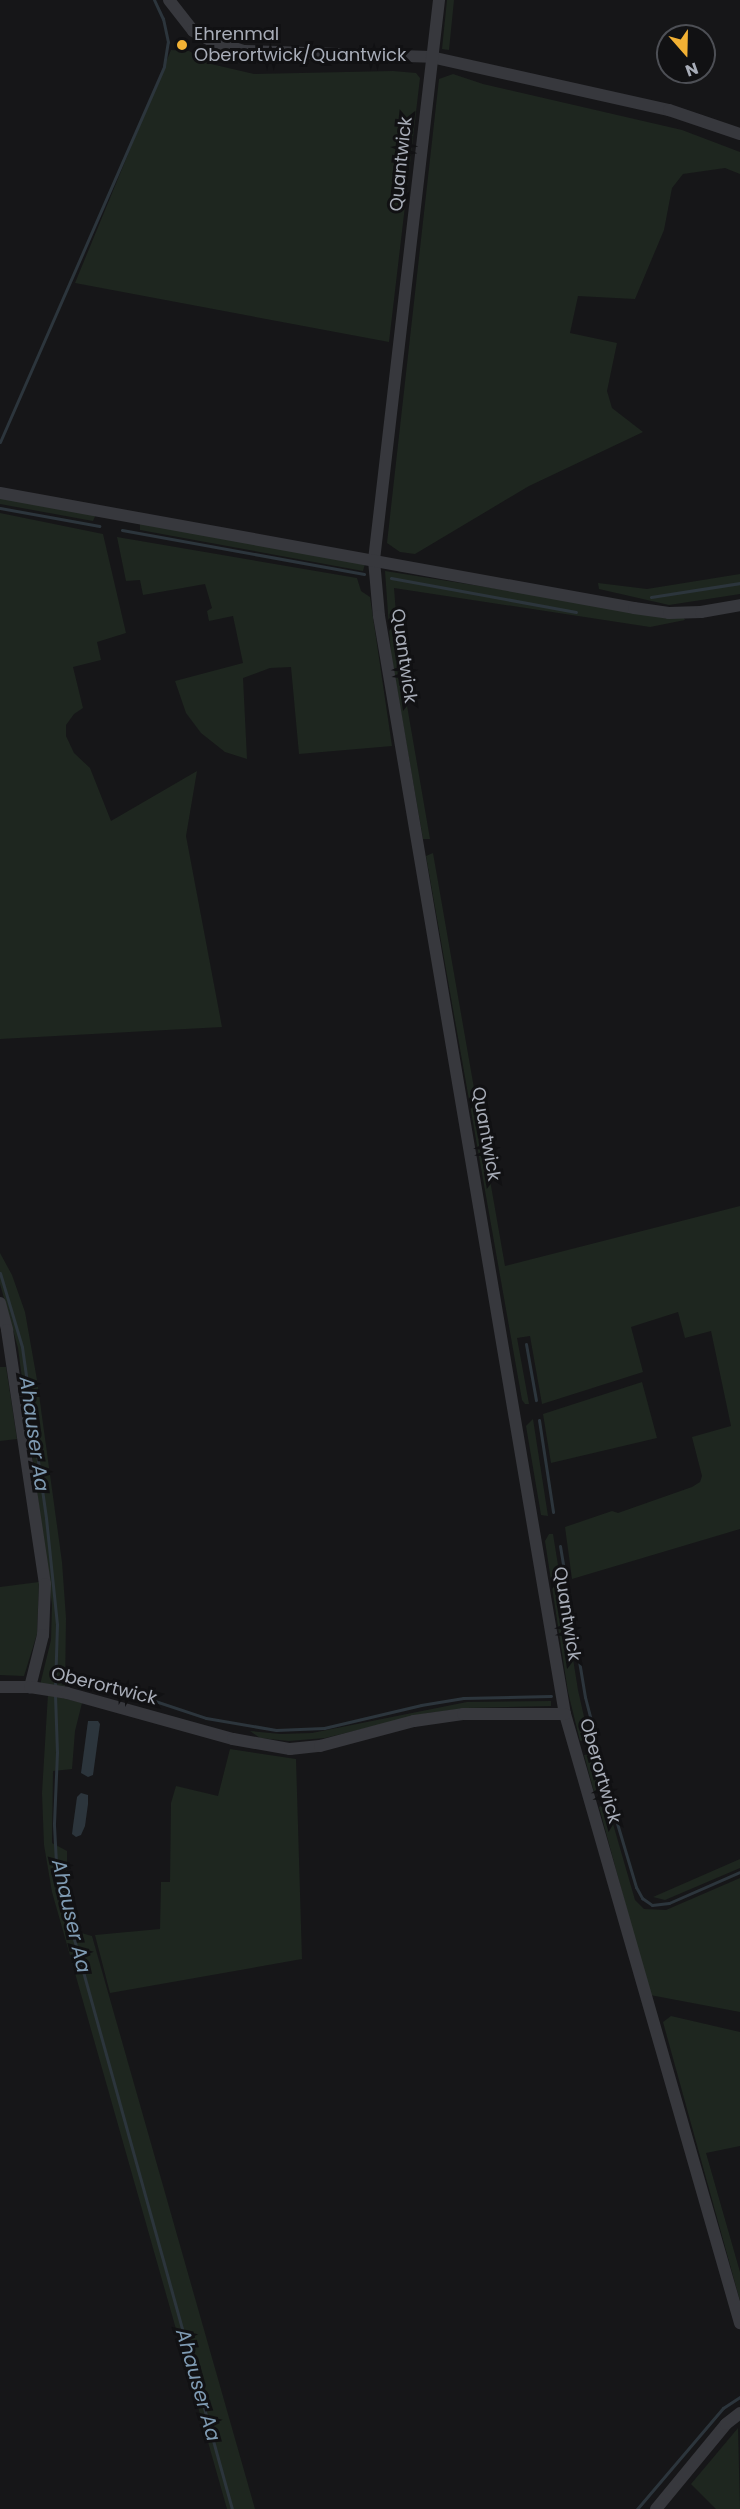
<!DOCTYPE html>
<html>
<head>
<meta charset="utf-8">
<style>
	body { margin:0 }
	#map { position:relative; width:740px; height:2509px; overflow:hidden; background:#161618; font-family:Poppins,sans-serif }
	div>[style] { position:absolute }
	.green>* { inset:0; background:#1e261f }
	.water>* { inset:0; background:#2c353c }
	.stream>* { height:3px; margin:-1.5px; padding:0 1.5px; transform-origin:1.5px; border-radius:1.5px; background:#2c353c }
	.street>* { height:12px; margin:-6px; padding:0 6px; transform-origin:6px; border-radius:6px; background:#37383d }
	.dots>* { width:16px; height:16px; translate:-50% -50%; box-sizing:border-box; border:3px solid #111113; border-radius:50% }
	span { translate:-50% -50%; white-space:nowrap; text-align:center; line-height:1.15; -webkit-text-stroke:6px #111113; paint-order:stroke }
	.poi-label { font-size:18px; color:#a8adb8 }
	.left { translate:0 -50%; text-align:left }
	.street-label { font-size:18px; color:#a8adb8 }
	.water-label { font-size:20px; color:#7f9bb3; font-style:italic }
	.north { position:absolute; left:656px; top:24px; width:60px; height:60px; box-sizing:border-box; background:#111113; border:2px solid #4d4f55; border-radius:50%; rotate:160deg; font-size:16px; font-weight:700; line-height:24px; text-align:center; color:#a8adb8 }
	.north::after { content:''; display:block; margin:auto; width:21px; height:27px; background:#f2b134; clip-path:polygon(50% 0,100% 100%,50% 72%,0 100%) }
</style>
</head>
<body>
<div id="map">
	<div class="green">
		<i style="clip-path:polygon(447px 0,454px 0,449px 50px,442px 49px)"></i>
		<i style="clip-path:polygon(171px 50px,189px 51px,211px 64px,254px 74px,393px 71px,416px 73px,420px 78px,389px 342px,75px 283px)"></i>
		<i style="clip-path:polygon(453px 74px,483px 84px,682px 130px,740px 152px,740px 174px,725px 168px,683px 174px,672px 188px,664px 230px,635px 299px,578px 296px,570px 333px,617px 343px,607px 391px,612px 408px,643px 432px,529px 486px,415px 554px,400px 552px,387px 543px,439px 79px)"></i>
		<i style="clip-path:polygon(0 498px,96px 514px,93px 521px,0 504px)"></i>
		<i style="clip-path:polygon(0 513px,103px 534px,126px 633px,97px 642px,101px 660px,73px 667px,83px 708px,74px 714px,66px 725px,66px 736px,74px 753px,90px 768px,111px 821px,197px 771px,186px 836px,222px 1027px,0 1039px)"></i>
		<i style="clip-path:polygon(140px 523px,365px 564px,363px 571px,140px 530px)"></i>
		<i style="clip-path:polygon(117px 537px,357px 578px,361px 591px,370px 597px,392px 746px,299px 754px,291px 667px,270px 668px,243px 678px,247px 759px,225px 752px,201px 733px,186px 713px,175px 681px,243px 663px,233px 616px,209px 621px,207px 611px,212px 608px,205px 584px,143px 595px,140px 580px,126px 581px)"></i>
		<i style="clip-path:polygon(385px 571px,684px 618px,685px 620px,650px 627px,394px 588px,400px 665px,430px 839px,423px 839px,391px 655px)"></i>
		<i style="clip-path:polygon(740px 574px,740px 594px,669px 605px,599px 589px,598px 583px,647px 589px)"></i>
		<i style="clip-path:polygon(433px 853px,505px 1266px,740px 1206px,740px 1529px,572px 1579px,565px 1527px,612px 1511px,618px 1513px,692px 1487px,700px 1482px,702px 1476px,692px 1437px,731px 1426px,711px 1331px,685px 1338px,678px 1312px,631px 1327px,643px 1372px,542px 1404px,530px 1336px,517px 1338px,529px 1404px,525px 1404px,522px 1400px,426px 856px)"></i>
		<i style="clip-path:polygon(0 1253px,12px 1275px,25px 1312px,37px 1380px,62px 1562px,66px 1618px,65px 1688px,40px 1685px,51px 1640px,52px 1605px,18px 1348px,0 1284px)"></i>
		<i style="clip-path:polygon(0 1367px,6px 1367px,17px 1439px,0 1441px)"></i>
		<i style="clip-path:polygon(642px 1382px,657px 1438px,551px 1463px,543px 1414px)"></i>
		<i style="clip-path:polygon(533px 1419px,548px 1516px,541px 1515px,526px 1426px)"></i>
		<i style="clip-path:polygon(549px 1534px,553px 1534px,578px 1690px,589px 1739px,580px 1741px,568px 1692px,545px 1541px)"></i>
		<i style="clip-path:polygon(39px 1582px,37px 1634px,24px 1676px,0 1675px,0 1587px)"></i>
		<i style="clip-path:polygon(48px 1694px,82px 1703px,75px 1731px,72px 1769px,53px 1771px,52px 1843px,67px 1851px,67px 1885px,75px 1921px,78px 1932px,92px 1936px,255px 2509px,227px 2509px,52px 1892px,44px 1845px,42px 1793px)"></i>
		<i style="clip-path:polygon(551px 1701px,551px 1706px,468px 1708px,428px 1713px,325px 1738px,289px 1741px,260px 1738px,250px 1731px,281px 1734px,312px 1733px,467px 1702px)"></i>
		<i style="clip-path:polygon(230px 1749px,296px 1759px,302px 1959px,110px 1993px,95px 1935px,160px 1929px,161px 1882px,170px 1882px,171px 1803px,176px 1786px,218px 1796px)"></i>
		<i style="clip-path:polygon(593px 1754px,603px 1789px,594px 1792px,584px 1755px)"></i>
		<i style="clip-path:polygon(607px 1803px,635px 1900px,644px 1909px,666px 1910px,740px 1878px,740px 2012px,650px 1995px,599px 1807px)"></i>
		<i style="clip-path:polygon(740px 1859px,740px 1868px,665px 1900px,653px 1897px)"></i>
		<i style="clip-path:polygon(671px 2016px,740px 2032px,740px 2146px,706px 2153px,740px 2272px,740px 2301px,663px 2022px)"></i>
		<i style="clip-path:polygon(738px 2428px,740px 2509px,716px 2509px,691px 2484px)"></i>
	</div>
	<div class="water">
		<i style="clip-path:polygon(88px 1721px,98px 1721px,100px 1724px,93px 1775px,88px 1777px,81px 1773px)"></i>
		<i style="clip-path:polygon(81px 1793px,88px 1795px,88px 1804px,85px 1826px,81px 1835px,76px 1837px,72px 1834px,73px 1826px,77px 1797px)"></i>
	</div>
	<div class="stream">
		<i style="left:0;top:442px;width:410px;rotate:-66.4deg"></i>
		<i style="left:164px;top:66px;width:24px;rotate:-81deg"></i>
		<i style="left:168px;top:42px;width:24px;rotate:-102deg"></i>
		<i style="left:163px;top:19px;width:21px;rotate:-115deg"></i>
		<i style="left:0;top:508px;width:101px;rotate:10.3deg"></i>
		<i style="left:122px;top:530px;width:246px;rotate:10.3deg"></i>
		<i style="left:391px;top:578px;width:188px;rotate:10.4deg"></i>
		<i style="left:651px;top:597px;width:90px;rotate:-8.9deg"></i>
		<i style="left:0;top:1273px;width:77px;rotate:73.4deg"></i>
		<i style="left:22px;top:1347px;width:173px;rotate:82deg"></i>
		<i style="left:46px;top:1518px;width:107px;rotate:84.1deg"></i>
		<i style="left:57px;top:1624px;width:65px;rotate:91.8deg"></i>
		<i style="left:526px;top:1344px;width:57px;rotate:79.9deg"></i>
		<i style="left:539px;top:1420px;width:93px;rotate:81.3deg"></i>
		<i style="left:560px;top:1546px;width:153px;rotate:80.6deg"></i>
		<i style="left:585px;top:1697px;width:40px;rotate:75.6deg"></i>
		<i style="left:70px;top:1679px;width:56px;rotate:12.3deg"></i>
		<i style="left:125px;top:1691px;width:85px;rotate:18.4deg"></i>
		<i style="left:206px;top:1718px;width:71px;rotate:9.7deg"></i>
		<i style="left:276px;top:1730px;width:48px;rotate:-2.4deg"></i>
		<i style="left:324px;top:1728px;width:100px;rotate:-13.3deg"></i>
		<i style="left:421px;top:1705px;width:43px;rotate:-9.5deg"></i>
		<i style="left:463px;top:1698px;width:88px;rotate:-1.3deg"></i>
		<i style="left:55px;top:1695px;width:57px;rotate:88deg"></i>
		<i style="left:57px;top:1752px;width:73px;rotate:92.4deg"></i>
		<i style="left:54px;top:1825px;width:36px;rotate:87deg"></i>
		<i style="left:56px;top:1861px;width:50px;rotate:78.5deg"></i>
		<i style="left:66px;top:1910px;width:622px;rotate:74.51deg"></i>
		<i style="left:611px;top:1803px;width:88px;rotate:73.4deg"></i>
		<i style="left:636px;top:1887px;width:13px;rotate:61deg"></i>
		<i style="left:642px;top:1898px;width:12px;rotate:35deg"></i>
		<i style="left:652px;top:1905px;width:17px;rotate:-7deg"></i>
		<i style="left:669px;top:1903px;width:77px;rotate:-23.6deg"></i>
		<i style="left:637px;top:2509px;width:133px;rotate:-49.6deg"></i>
		<i style="left:723px;top:2408px;width:20px;rotate:-33deg"></i>
	</div>
	<div class="street">
		<i style="left:169px;top:0;width:39px;rotate:52deg"></i>
		<i style="left:193px;top:31px;width:19px;rotate:28deg"></i>
		<i style="left:210px;top:40px;width:36px;rotate:18deg"></i>
		<i style="left:244px;top:51px;width:187px;rotate:1.8deg"></i>
		<i style="left:431px;top:57px;width:244px;rotate:12.6deg"></i>
		<i style="left:669px;top:110px;width:75px;rotate:18.7deg"></i>
		<i style="left:439px;top:0;width:564px;rotate:96.62deg"></i>
		<i style="left:374px;top:560px;width:56px;rotate:84.9deg"></i>
		<i style="left:379px;top:616px;width:1114px;rotate:80.39deg"></i>
		<i style="left:565px;top:1714px;width:634px;rotate:73.97deg"></i>
		<i style="left:0;top:493px;width:644px;rotate:10.28deg"></i>
		<i style="left:634px;top:608px;width:35px;rotate:8deg"></i>
		<i style="left:669px;top:613px;width:32px;rotate:-2deg"></i>
		<i style="left:701px;top:612px;width:40px;rotate:-10deg"></i>
		<i style="left:0;top:1303px;width:28px;rotate:75deg"></i>
		<i style="left:7px;top:1330px;width:257px;rotate:81.5deg"></i>
		<i style="left:45px;top:1584px;width:51px;rotate:92.2deg"></i>
		<i style="left:43px;top:1635px;width:54px;rotate:104deg"></i>
		<i style="left:0;top:1687px;width:30px"></i>
		<i style="left:30px;top:1687px;width:37px;rotate:9deg"></i>
		<i style="left:67px;top:1693px;width:172px;rotate:15.5deg"></i>
		<i style="left:233px;top:1739px;width:58px;rotate:10deg"></i>
		<i style="left:290px;top:1749px;width:30px;rotate:-6deg"></i>
		<i style="left:320px;top:1746px;width:97px;rotate:-14.9deg"></i>
		<i style="left:414px;top:1721px;width:49px;rotate:-8.1deg"></i>
		<i style="left:463px;top:1714px;width:102px"></i>
		<i style="left:656px;top:2509px;width:110px;rotate:-50.5deg"></i>
		<i style="left:726px;top:2424px;width:18px;rotate:-38deg"></i>
	</div>
	<div class="dots">
		<i style="left:182px;top:45px;background:#f2b134"></i>
	</div>
	<div class="poi-label">
		<span class="left" style="left:194px;top:45px">Ehrenmal<br>Oberortwick/Quantwick</span>
	</div>
	<div class="street-label">
		<span style="left:401px;top:164px;rotate:-84deg">Quantwick</span>
		<span style="left:404px;top:656px;rotate:82deg">Quantwick</span>
		<span style="left:486px;top:1134px;rotate:80deg">Quantwick</span>
		<span style="left:567px;top:1614px;rotate:81deg">Quantwick</span>
		<span style="left:104px;top:1686px;rotate:14deg">Oberortwick</span>
		<span style="left:600px;top:1771px;rotate:74deg">Oberortwick</span>
	</div>
	<div class="water-label">
		<span style="left:34px;top:1434px;rotate:82deg">Ahauser Aa</span>
		<span style="left:71px;top:1916px;rotate:77deg">Ahauser Aa</span>
		<span style="left:198px;top:2385px;rotate:74deg">Ahauser Aa</span>
	</div>
	<div class="north">N</div>
</div>
</body>
</html>
